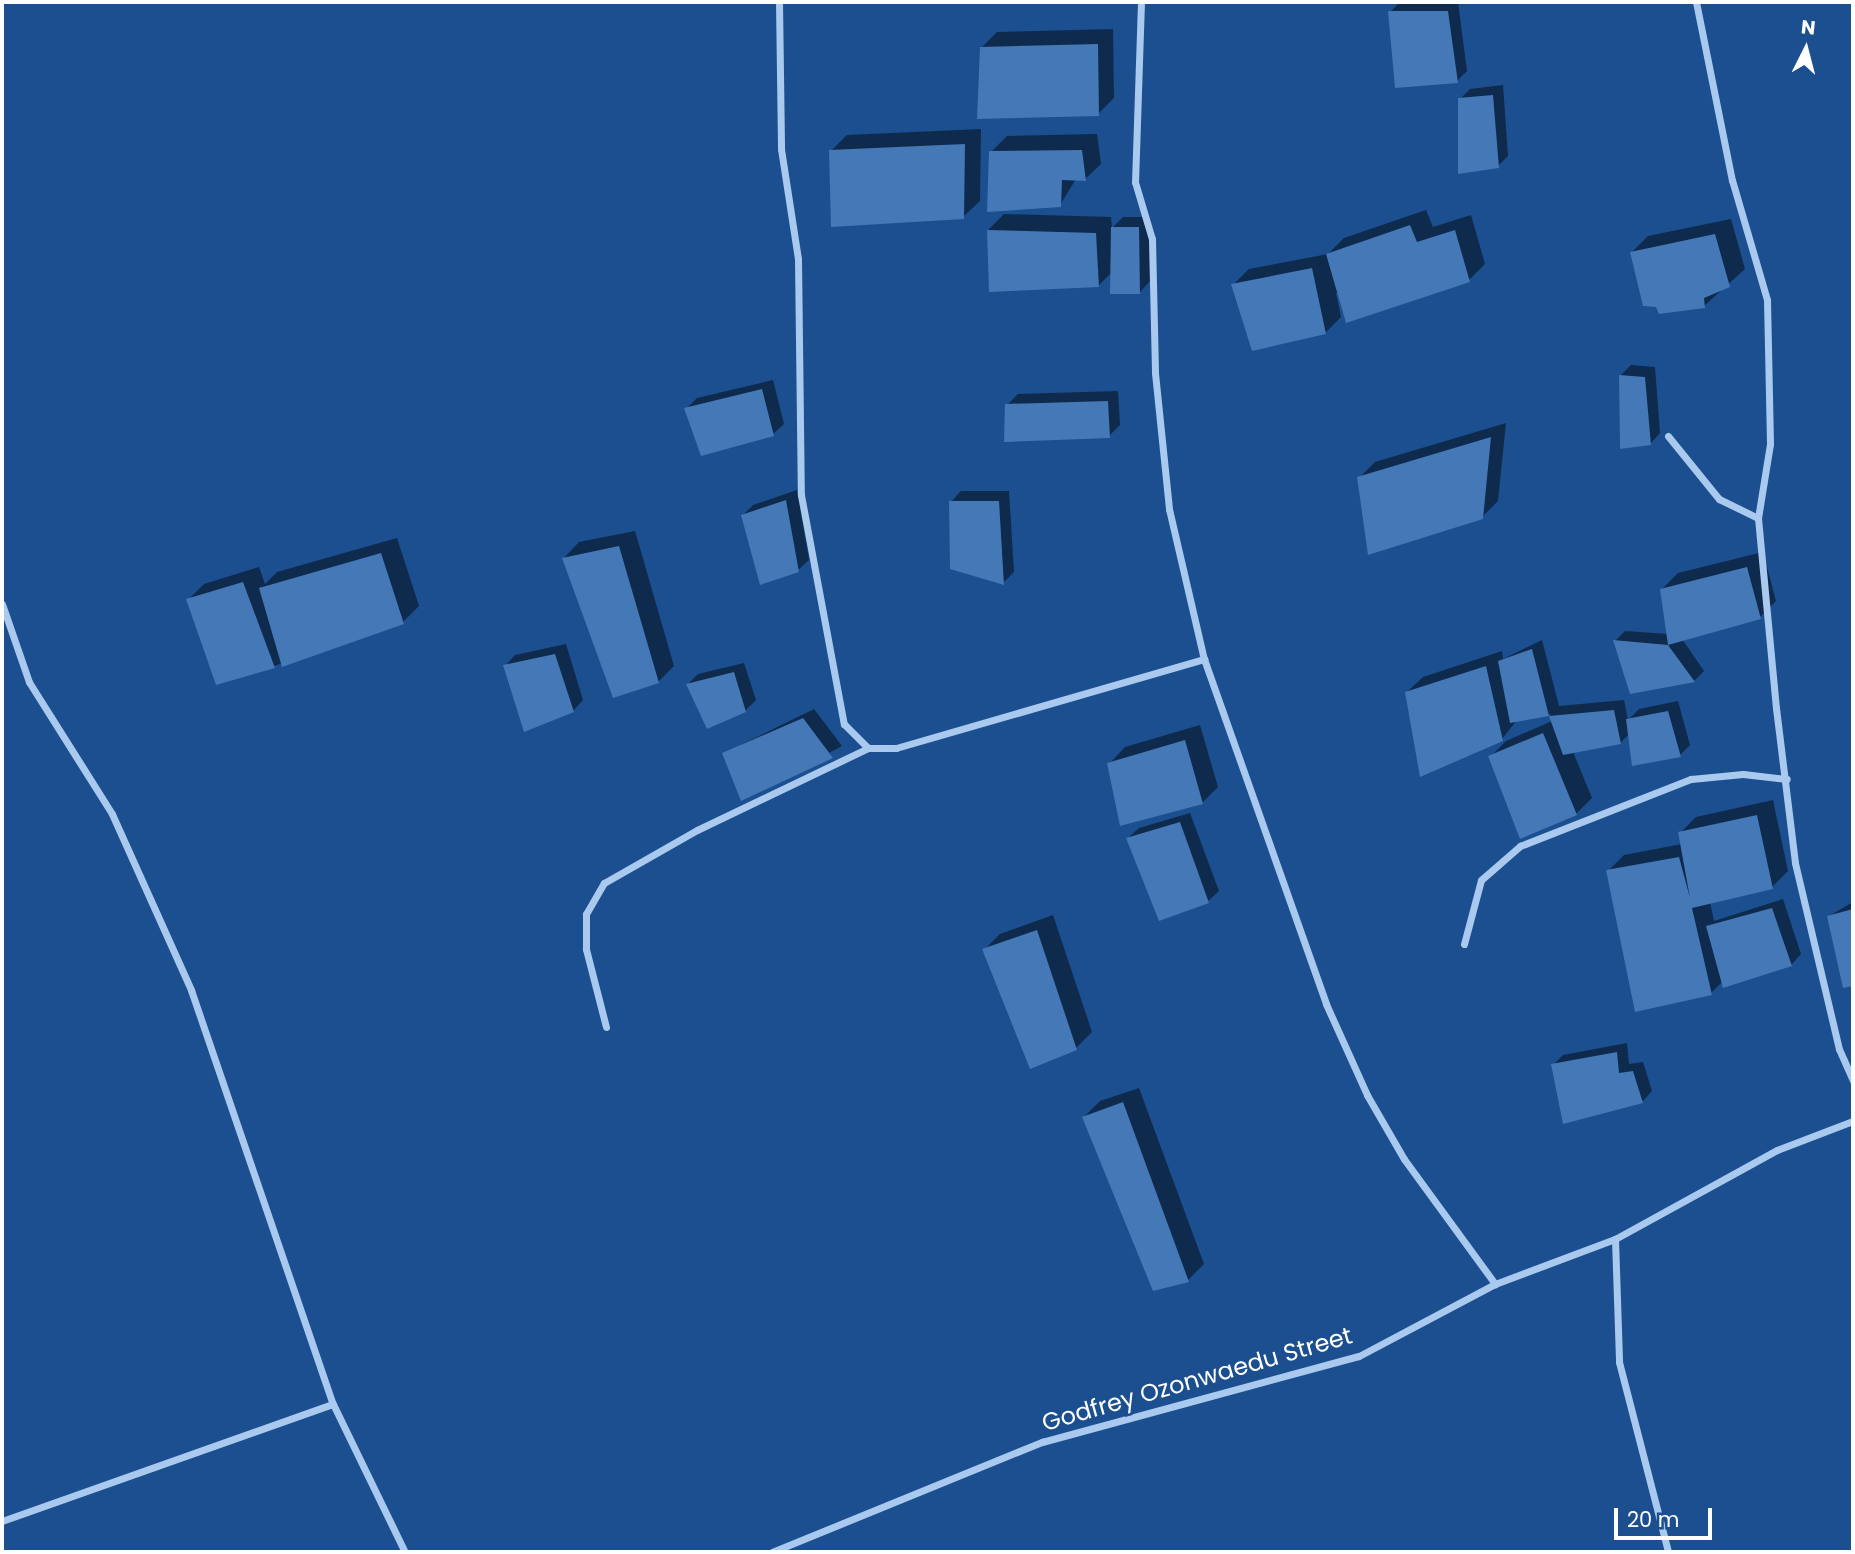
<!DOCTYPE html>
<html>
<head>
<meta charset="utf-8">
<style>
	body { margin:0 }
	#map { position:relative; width:1855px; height:1554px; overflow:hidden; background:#1b4f8f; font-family:Poppins,sans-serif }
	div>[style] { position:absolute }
	.shadow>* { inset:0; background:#0007 }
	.building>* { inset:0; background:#4478b7 }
	.minor>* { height:7px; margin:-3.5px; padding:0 3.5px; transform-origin:3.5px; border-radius:3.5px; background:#a9c9ee }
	span { translate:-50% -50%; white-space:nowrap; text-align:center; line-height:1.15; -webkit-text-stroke:5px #1b4f8f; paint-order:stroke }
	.street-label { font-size:24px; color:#fff }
	.frame { position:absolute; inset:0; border:4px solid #fff; pointer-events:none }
	.north { position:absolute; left:1771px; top:14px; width:70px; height:70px; -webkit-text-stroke:5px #1b4f8f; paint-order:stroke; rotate:6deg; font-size:19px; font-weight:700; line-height:28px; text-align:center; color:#fff }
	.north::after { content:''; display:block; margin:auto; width:24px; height:32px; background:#fff; clip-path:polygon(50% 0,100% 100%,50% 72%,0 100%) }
	.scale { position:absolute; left:1614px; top:1508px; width:98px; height:32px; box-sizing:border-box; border:4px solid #fff; border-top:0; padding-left:9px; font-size:21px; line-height:24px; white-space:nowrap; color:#fff; -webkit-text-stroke:5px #1b4f8f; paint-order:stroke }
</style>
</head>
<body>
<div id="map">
	<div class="shadow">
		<i style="clip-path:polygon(1400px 2px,1458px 2px,1467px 71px,1457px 81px,1390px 12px)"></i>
		<i style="clip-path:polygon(1113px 29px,1114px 98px,1098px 114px,981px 48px,997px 32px)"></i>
		<i style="clip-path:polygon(1503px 85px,1508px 156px,1498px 166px,1460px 99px,1470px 89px)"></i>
		<i style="clip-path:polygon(981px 129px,980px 201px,963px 217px,831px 151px,847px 135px)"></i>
		<i style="clip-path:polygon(1097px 134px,1101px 164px,1085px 179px,1076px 179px,1060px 205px,991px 152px,1007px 136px)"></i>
		<i style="clip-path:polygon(1426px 210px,1433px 227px,1471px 215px,1485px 264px,1469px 280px,1336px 293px,1341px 317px,1325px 333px,1233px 285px,1249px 269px,1328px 254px,1344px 238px)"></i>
		<i style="clip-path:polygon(1004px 214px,1111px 217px,1112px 228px,1123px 217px,1149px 217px,1150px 281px,1140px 292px,1112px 272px,1099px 285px,988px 230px)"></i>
		<i style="clip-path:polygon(1731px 219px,1745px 269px,1704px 306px,1658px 305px,1632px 252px,1648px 236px)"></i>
		<i style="clip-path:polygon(1631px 365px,1655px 367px,1660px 433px,1650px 444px,1620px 376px)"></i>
		<i style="clip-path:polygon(773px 380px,784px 424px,773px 434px,686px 409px,697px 398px)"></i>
		<i style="clip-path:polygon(1118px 391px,1120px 425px,1109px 436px,1007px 405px,1018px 394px)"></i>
		<i style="clip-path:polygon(1506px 423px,1498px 501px,1482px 517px,1359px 478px,1375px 462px)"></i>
		<i style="clip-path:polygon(797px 490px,809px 560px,798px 570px,743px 515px,753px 505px)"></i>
		<i style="clip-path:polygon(961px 491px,1009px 491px,1014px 572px,1003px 583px,951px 502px)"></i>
		<i style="clip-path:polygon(635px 531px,674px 666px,658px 682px,564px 558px,579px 542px)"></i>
		<i style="clip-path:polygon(397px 538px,419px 606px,403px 622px,274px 666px,188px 600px,204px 584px,259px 567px,265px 584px,277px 572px)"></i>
		<i style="clip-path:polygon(1763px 552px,1776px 601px,1760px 617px,1682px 639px,1704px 671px,1694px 681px,1615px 641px,1625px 631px,1668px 634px,1662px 589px,1678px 573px)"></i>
		<i style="clip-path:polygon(1542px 640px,1559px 706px,1624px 700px,1628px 720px,1639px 709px,1678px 701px,1690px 745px,1680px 755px,1630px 733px,1620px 743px,1573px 752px,1592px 798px,1576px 814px,1490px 757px,1506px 741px,1552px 721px,1550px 714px,1517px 720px,1502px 739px,1406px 693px,1423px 677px,1502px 651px,1503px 659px)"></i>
		<i style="clip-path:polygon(566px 644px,583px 700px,573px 711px,505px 666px,515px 655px)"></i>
		<i style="clip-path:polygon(744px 663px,756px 700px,745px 711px,688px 684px,698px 674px)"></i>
		<i style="clip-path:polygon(814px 709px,842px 746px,742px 799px,724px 753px)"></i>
		<i style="clip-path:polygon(1200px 725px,1218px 787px,1202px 803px,1109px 764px,1125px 747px)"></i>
		<i style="clip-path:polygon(1773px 800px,1788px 871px,1772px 887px,1710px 902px,1714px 921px,1783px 899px,1801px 954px,1791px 965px,1723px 981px,1711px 993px,1608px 871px,1624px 855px,1682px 844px,1680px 833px,1696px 817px)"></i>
		<i style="clip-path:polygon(1190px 813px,1219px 891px,1208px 901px,1128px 838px,1139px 828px)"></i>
		<i style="clip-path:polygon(1853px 902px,1853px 985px,1844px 986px,1829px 916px)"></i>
		<i style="clip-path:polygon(1053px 915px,1092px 1032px,1076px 1048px,984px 950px,1000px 934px)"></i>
		<i style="clip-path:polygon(1627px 1043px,1629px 1064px,1643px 1062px,1652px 1091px,1642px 1102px,1553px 1065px,1563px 1055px)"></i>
		<i style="clip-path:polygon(1139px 1088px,1204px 1264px,1188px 1280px,1084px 1117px,1100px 1101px)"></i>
	</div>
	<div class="building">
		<i style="clip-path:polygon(1388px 11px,1448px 11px,1458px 83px,1395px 88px)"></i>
		<i style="clip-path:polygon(1098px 44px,1099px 116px,977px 119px,980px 47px)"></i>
		<i style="clip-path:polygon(1493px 95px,1499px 168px,1458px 174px,1458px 98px)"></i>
		<i style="clip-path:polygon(965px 144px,964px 219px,831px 227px,829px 150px)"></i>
		<i style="clip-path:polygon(1082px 150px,1086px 181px,1062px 180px,1061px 207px,987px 212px,989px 151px)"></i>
		<i style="clip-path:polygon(1410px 225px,1417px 242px,1455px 230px,1470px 282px,1346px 323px,1326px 254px)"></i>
		<i style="clip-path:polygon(1111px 227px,1139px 227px,1140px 294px,1110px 294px)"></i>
		<i style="clip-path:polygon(987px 230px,1096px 233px,1099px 287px,989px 292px)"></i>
		<i style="clip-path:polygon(1715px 234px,1730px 287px,1704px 298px,1705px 308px,1659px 314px,1656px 307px,1643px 306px,1630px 252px)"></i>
		<i style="clip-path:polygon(1312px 268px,1326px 334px,1252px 351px,1231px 284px)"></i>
		<i style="clip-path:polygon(1619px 375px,1645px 377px,1651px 445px,1620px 449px)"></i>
		<i style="clip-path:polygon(762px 389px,774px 436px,701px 456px,684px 408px)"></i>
		<i style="clip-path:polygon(1108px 401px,1110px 438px,1004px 442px,1005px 404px)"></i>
		<i style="clip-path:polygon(1491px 437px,1483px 519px,1368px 555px,1357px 477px)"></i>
		<i style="clip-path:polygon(786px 500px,799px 572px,760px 585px,741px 515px)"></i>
		<i style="clip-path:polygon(949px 501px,999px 501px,1004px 585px,950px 569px)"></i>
		<i style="clip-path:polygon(619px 546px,659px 683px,613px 698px,562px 558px)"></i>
		<i style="clip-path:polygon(381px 553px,404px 624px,282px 667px,259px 588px)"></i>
		<i style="clip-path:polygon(1747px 567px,1761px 619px,1668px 645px,1660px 589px)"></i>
		<i style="clip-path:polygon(243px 582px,275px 668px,216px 685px,186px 599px)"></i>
		<i style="clip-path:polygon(1613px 640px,1668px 645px,1695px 682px,1630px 694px)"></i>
		<i style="clip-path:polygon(1532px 649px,1549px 716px,1510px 723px,1498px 661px)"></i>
		<i style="clip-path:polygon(555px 654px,574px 712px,524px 732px,503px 665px)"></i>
		<i style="clip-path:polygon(1486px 666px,1503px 741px,1420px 777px,1405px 692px)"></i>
		<i style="clip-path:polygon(734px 672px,746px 712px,707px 729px,686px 684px)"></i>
		<i style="clip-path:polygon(1614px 710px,1621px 744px,1563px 755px,1549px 716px)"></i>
		<i style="clip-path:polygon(1668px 711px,1681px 757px,1632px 766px,1626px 719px)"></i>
		<i style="clip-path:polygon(803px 718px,833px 758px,741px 801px,722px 753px)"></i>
		<i style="clip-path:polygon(1543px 733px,1577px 815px,1520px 839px,1488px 756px)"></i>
		<i style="clip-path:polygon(1185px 740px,1203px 804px,1120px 826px,1107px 763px)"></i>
		<i style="clip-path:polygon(1757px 815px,1773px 889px,1692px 908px,1712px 995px,1635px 1012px,1606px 870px,1679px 857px,1690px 898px,1678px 832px)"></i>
		<i style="clip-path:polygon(1180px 822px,1209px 903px,1159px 921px,1126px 838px)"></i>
		<i style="clip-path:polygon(1772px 908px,1792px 966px,1723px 988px,1706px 926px)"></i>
		<i style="clip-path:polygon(1853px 909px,1853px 986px,1843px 988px,1827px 916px)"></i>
		<i style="clip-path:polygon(1037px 930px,1077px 1050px,1030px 1069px,982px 949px)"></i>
		<i style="clip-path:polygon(1617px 1052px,1619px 1073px,1633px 1071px,1643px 1103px,1563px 1124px,1551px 1064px)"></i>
		<i style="clip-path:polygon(1123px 1102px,1189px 1282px,1153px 1291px,1082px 1117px)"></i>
	</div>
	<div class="minor">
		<i style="left:779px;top:2px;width:147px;rotate:89.2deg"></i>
		<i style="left:781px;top:149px;width:111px;rotate:81.2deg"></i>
		<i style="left:798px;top:259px;width:236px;rotate:89.3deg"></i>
		<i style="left:801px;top:495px;width:233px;rotate:79.4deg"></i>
		<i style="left:844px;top:724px;width:34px;rotate:45deg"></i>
		<i style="left:1141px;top:2px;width:180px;rotate:91.9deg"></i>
		<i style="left:1135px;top:182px;width:59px;rotate:73.4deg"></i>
		<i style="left:1152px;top:239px;width:134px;rotate:88.7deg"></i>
		<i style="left:1155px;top:373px;width:137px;rotate:84.1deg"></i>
		<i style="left:1169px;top:509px;width:154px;rotate:76.9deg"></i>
		<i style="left:1204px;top:659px;width:366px;rotate:70.5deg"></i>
		<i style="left:1326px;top:1004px;width:100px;rotate:65.7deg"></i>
		<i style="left:1367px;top:1095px;width:74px;rotate:60deg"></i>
		<i style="left:1404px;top:1159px;width:155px;rotate:53.9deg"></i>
		<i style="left:1696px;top:2px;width:182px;rotate:78.6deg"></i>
		<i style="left:1732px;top:180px;width:125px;rotate:73.7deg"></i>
		<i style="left:1767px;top:300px;width:144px;rotate:88.8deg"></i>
		<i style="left:1770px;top:444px;width:75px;rotate:99.2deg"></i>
		<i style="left:1758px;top:518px;width:191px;rotate:84.6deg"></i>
		<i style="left:1776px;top:708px;width:156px;rotate:83deg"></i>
		<i style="left:1795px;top:863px;width:191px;rotate:76.7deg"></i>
		<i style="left:1839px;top:1049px;width:35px;rotate:66deg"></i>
		<i style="left:1668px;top:436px;width:81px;rotate:51deg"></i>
		<i style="left:1719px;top:499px;width:43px;rotate:26deg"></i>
		<i style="left:2px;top:604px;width:83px;rotate:70.9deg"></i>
		<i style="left:29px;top:682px;width:156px;rotate:57.8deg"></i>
		<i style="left:112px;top:814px;width:193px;rotate:65.8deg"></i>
		<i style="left:191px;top:990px;width:438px;rotate:71.1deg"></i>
		<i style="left:333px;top:1404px;width:165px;rotate:64.1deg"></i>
		<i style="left:1464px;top:944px;width:66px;rotate:-75.1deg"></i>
		<i style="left:1481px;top:880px;width:52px;rotate:-41.1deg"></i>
		<i style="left:1520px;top:846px;width:184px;rotate:-21.4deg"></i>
		<i style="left:1691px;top:779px;width:52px;rotate:-5.5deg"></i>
		<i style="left:1743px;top:774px;width:44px;rotate:6.5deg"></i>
		<i style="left:606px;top:1027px;width:81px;rotate:-104.4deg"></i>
		<i style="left:586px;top:949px;width:35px;rotate:-90deg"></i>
		<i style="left:586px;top:914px;width:36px;rotate:-60deg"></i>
		<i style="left:604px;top:883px;width:107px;rotate:-29.7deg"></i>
		<i style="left:697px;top:830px;width:190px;rotate:-25.6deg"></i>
		<i style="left:868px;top:748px;width:28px"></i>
		<i style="left:896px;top:748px;width:321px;rotate:-16.1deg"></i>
		<i style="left:1615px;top:1239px;width:123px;rotate:88.1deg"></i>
		<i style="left:1619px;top:1362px;width:196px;rotate:75.5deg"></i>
		<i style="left:2px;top:1521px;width:351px;rotate:-19.5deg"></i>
		<i style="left:772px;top:1552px;width:292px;rotate:-22.2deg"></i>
		<i style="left:1042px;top:1442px;width:328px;rotate:-15.2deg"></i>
		<i style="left:1359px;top:1356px;width:154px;rotate:-27.9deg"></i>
		<i style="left:1495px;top:1284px;width:128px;rotate:-20.6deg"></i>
		<i style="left:1615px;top:1239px;width:185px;rotate:-28.8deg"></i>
		<i style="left:1777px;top:1150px;width:81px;rotate:-20.9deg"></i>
	</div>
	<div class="street-label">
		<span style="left:1197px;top:1379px;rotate:-16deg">Godfrey Ozonwaedu Street</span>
	</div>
	<div class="frame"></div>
	<div class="north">N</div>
	<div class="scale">20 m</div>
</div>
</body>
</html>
